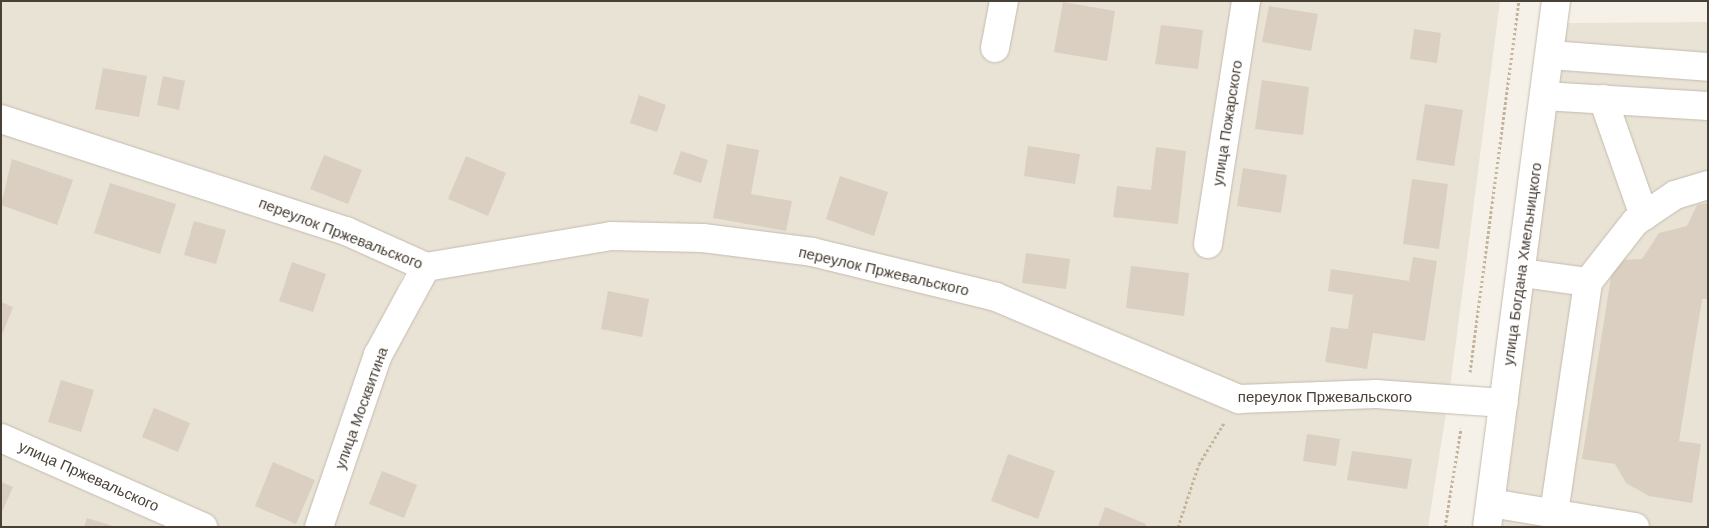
<!DOCTYPE html>
<html>
<head>
<meta charset="utf-8">
<style>
	body { margin:0 }
	#map { position:relative; width:1709px; height:528px; overflow:hidden; background:#f5f1e8; font-family:Arial,sans-serif }
	div>[style] { position:absolute }
	.residential>* { inset:0; background:#e9e3d6 }
	.building>* { inset:0; background:#dacfc0 }
	.path>* { height:3px; margin-top:-1.5px; transform-origin:0; background:repeating-linear-gradient(90deg,#c3b49a 0 2.5px,transparent 0 5px) }
	.roads { filter:drop-shadow(0 0 1px #c4bbad) drop-shadow(0 0 1px #c4bbad) }
	.minor>* { height:28px; margin:-14px; padding:0 14px; transform-origin:14px; border-radius:14px; background:#fff }
	span { translate:-50% -50%; white-space:nowrap; text-align:center; line-height:1.15; -webkit-text-stroke:4px #fff; paint-order:stroke }
	.street-label { font-size:15px; color:#494136 }
	.frame { position:absolute; inset:0; border:2px solid #494136; pointer-events:none }
</style>
</head>
<body>
<div id="map">
	<div class="residential">
		<i style="clip-path:polygon(1px 1px,1500px 1px,1450px 388px,1240px 391px,999px 291px,703px 231px,406px 268px,371px 350px,306px 527px,1px 527px)"></i>
		<i style="clip-path:polygon(1708px 22px,1708px 527px,1498px 527px,1567px 23px)"></i>
		<i style="clip-path:polygon(611px 242px,812px 260px,994px 304px,1237px 408px,1447px 407px,1428px 527px,327px 527px,385px 360px,429px 280px)"></i>
	</div>
	<div class="building">
		<i style="clip-path:polygon(1063px 2px,1115px 11px,1107px 61px,1054px 52px)"></i>
		<i style="clip-path:polygon(1269px 6px,1318px 14px,1311px 51px,1262px 42px)"></i>
		<i style="clip-path:polygon(1161px 25px,1203px 30px,1198px 69px,1155px 64px)"></i>
		<i style="clip-path:polygon(1414px 29px,1441px 33px,1437px 63px,1410px 59px)"></i>
		<i style="clip-path:polygon(103px 68px,147px 76px,139px 117px,95px 109px)"></i>
		<i style="clip-path:polygon(163px 76px,185px 81px,179px 110px,157px 105px)"></i>
		<i style="clip-path:polygon(1262px 80px,1309px 87px,1303px 135px,1255px 129px)"></i>
		<i style="clip-path:polygon(639px 95px,666px 105px,657px 132px,630px 123px)"></i>
		<i style="clip-path:polygon(1425px 104px,1463px 110px,1454px 166px,1416px 160px)"></i>
		<i style="clip-path:polygon(727px 144px,759px 150px,751px 194px,792px 201px,786px 231px,713px 218px)"></i>
		<i style="clip-path:polygon(1028px 146px,1080px 154px,1075px 184px,1024px 176px)"></i>
		<i style="clip-path:polygon(1156px 147px,1186px 151px,1178px 224px,1113px 217px,1117px 186px,1151px 190px)"></i>
		<i style="clip-path:polygon(681px 151px,708px 160px,701px 183px,673px 174px)"></i>
		<i style="clip-path:polygon(324px 155px,362px 170px,348px 204px,310px 189px)"></i>
		<i style="clip-path:polygon(466px 156px,506px 173px,488px 216px,448px 199px)"></i>
		<i style="clip-path:polygon(12px 159px,73px 180px,57px 225px,1px 205px)"></i>
		<i style="clip-path:polygon(1243px 168px,1287px 175px,1281px 213px,1237px 206px)"></i>
		<i style="clip-path:polygon(840px 176px,888px 192px,874px 236px,826px 219px)"></i>
		<i style="clip-path:polygon(1412px 179px,1448px 184px,1439px 249px,1403px 244px)"></i>
		<i style="clip-path:polygon(110px 183px,176px 204px,160px 254px,94px 233px)"></i>
		<i style="clip-path:polygon(1708px 203px,1708px 299px,1702px 299px,1679px 441px,1701px 444px,1692px 503px,1649px 496px,1626px 483px,1615px 464px,1582px 459px,1612px 271px,1620px 260px,1642px 259px,1659px 233px,1687px 226px,1697px 205px)"></i>
		<i style="clip-path:polygon(194px 221px,226px 230px,216px 264px,184px 255px)"></i>
		<i style="clip-path:polygon(1026px 253px,1070px 259px,1066px 289px,1022px 283px)"></i>
		<i style="clip-path:polygon(1413px 257px,1437px 261px,1425px 341px,1373px 333px,1367px 369px,1325px 362px,1331px 327px,1348px 329px,1353px 295px,1328px 291px,1331px 269px,1409px 281px)"></i>
		<i style="clip-path:polygon(292px 262px,326px 274px,313px 312px,279px 301px)"></i>
		<i style="clip-path:polygon(1131px 266px,1189px 273px,1184px 316px,1126px 308px)"></i>
		<i style="clip-path:polygon(608px 291px,649px 299px,642px 337px,601px 329px)"></i>
		<i style="clip-path:polygon(1px 302px,13px 307px,1px 337px)"></i>
		<i style="clip-path:polygon(61px 380px,94px 390px,81px 432px,48px 422px)"></i>
		<i style="clip-path:polygon(154px 408px,190px 423px,178px 452px,142px 437px)"></i>
		<i style="clip-path:polygon(1307px 434px,1340px 439px,1336px 466px,1303px 461px)"></i>
		<i style="clip-path:polygon(1352px 451px,1412px 459px,1407px 489px,1347px 480px)"></i>
		<i style="clip-path:polygon(1008px 454px,1055px 471px,1038px 519px,991px 501px)"></i>
		<i style="clip-path:polygon(273px 462px,315px 480px,296px 524px,255px 506px)"></i>
		<i style="clip-path:polygon(382px 471px,417px 485px,404px 518px,369px 504px)"></i>
		<i style="clip-path:polygon(1px 482px,13px 487px,1px 514px)"></i>
		<i style="clip-path:polygon(1105px 507px,1146px 524px,1145px 527px,1098px 527px)"></i>
		<i style="clip-path:polygon(87px 518px,113px 526px,113px 527px,84px 527px)"></i>
	</div>
	<div class="path">
		<i style="left:1470px;top:372px;width:374px;rotate:-82.5deg"></i>
		<i style="left:1178px;top:527px;width:66px;rotate:-71.6deg"></i>
		<i style="left:1199px;top:464px;width:48px;rotate:-58.6deg"></i>
		<i style="left:1445px;top:527px;width:100px;rotate:-80.8deg"></i>
	</div>
	<div class="roads">
		<div class="minor">
			<i style="left:995px;top:48px;width:48px;rotate:-79.2deg"></i>
			<i style="left:1550px;top:55px;width:158px;rotate:4.3deg"></i>
			<i style="left:1544px;top:96px;width:164px;rotate:3.5deg"></i>
			<i style="left:1603px;top:99px;width:124px;rotate:70.7deg"></i>
			<i style="left:1px;top:119px;width:363px;rotate:18deg"></i>
			<i style="left:346px;top:231px;width:88px;rotate:24.2deg"></i>
			<i style="left:426px;top:267px;width:188px;rotate:-9.5deg"></i>
			<i style="left:611px;top:236px;width:92px;rotate:1.2deg"></i>
			<i style="left:703px;top:238px;width:110px;rotate:7.3deg"></i>
			<i style="left:812px;top:252px;width:189px;rotate:13.7deg"></i>
			<i style="left:996px;top:297px;width:264px;rotate:22.8deg"></i>
			<i style="left:1239px;top:399px;width:137px;rotate:-2.1deg"></i>
			<i style="left:1376px;top:394px;width:128px;rotate:4deg"></i>
			<i style="left:1208px;top:244px;width:246px;rotate:-81.1deg"></i>
			<i style="left:1522px;top:273px;width:67px;rotate:7.8deg"></i>
			<i style="left:1588px;top:282px;width:76px;rotate:-51.9deg"></i>
			<i style="left:1635px;top:222px;width:48px;rotate:-34deg"></i>
			<i style="left:1675px;top:195px;width:34px;rotate:-17deg"></i>
			<i style="left:1px;top:438px;width:221px;rotate:23.8deg"></i>
			<i style="left:1491px;top:503px;width:146px;rotate:9.5deg"></i>
			<i style="left:1554px;top:513px;width:233px;rotate:-81.6deg"></i>
			<i style="left:319px;top:527px;width:182px;rotate:-71.1deg"></i>
			<i style="left:378px;top:355px;width:100px;rotate:-61.4deg"></i>
			<i style="left:1487px;top:527px;width:531px;rotate:-82.53deg"></i>
		</div>
	</div>
	<div class="street-label">
		<span style="left:1227px;top:123px;rotate:-81deg">улица Пожарского</span>
		<span style="left:341px;top:233px;rotate:21deg">переулок Пржевальского</span>
		<span style="left:1522px;top:264px;rotate:-82deg">улица Богдана Хмельницкого</span>
		<span style="left:884px;top:271px;rotate:13deg">переулок Пржевальского</span>
		<span style="left:1325px;top:397px">переулок Пржевальского</span>
		<span style="left:361px;top:408px;rotate:-70deg">улица Москвитина</span>
		<span style="left:89px;top:476px;rotate:24deg">улица Пржевальского</span>
	</div>
	<div class="frame"></div>
</div>
</body>
</html>
